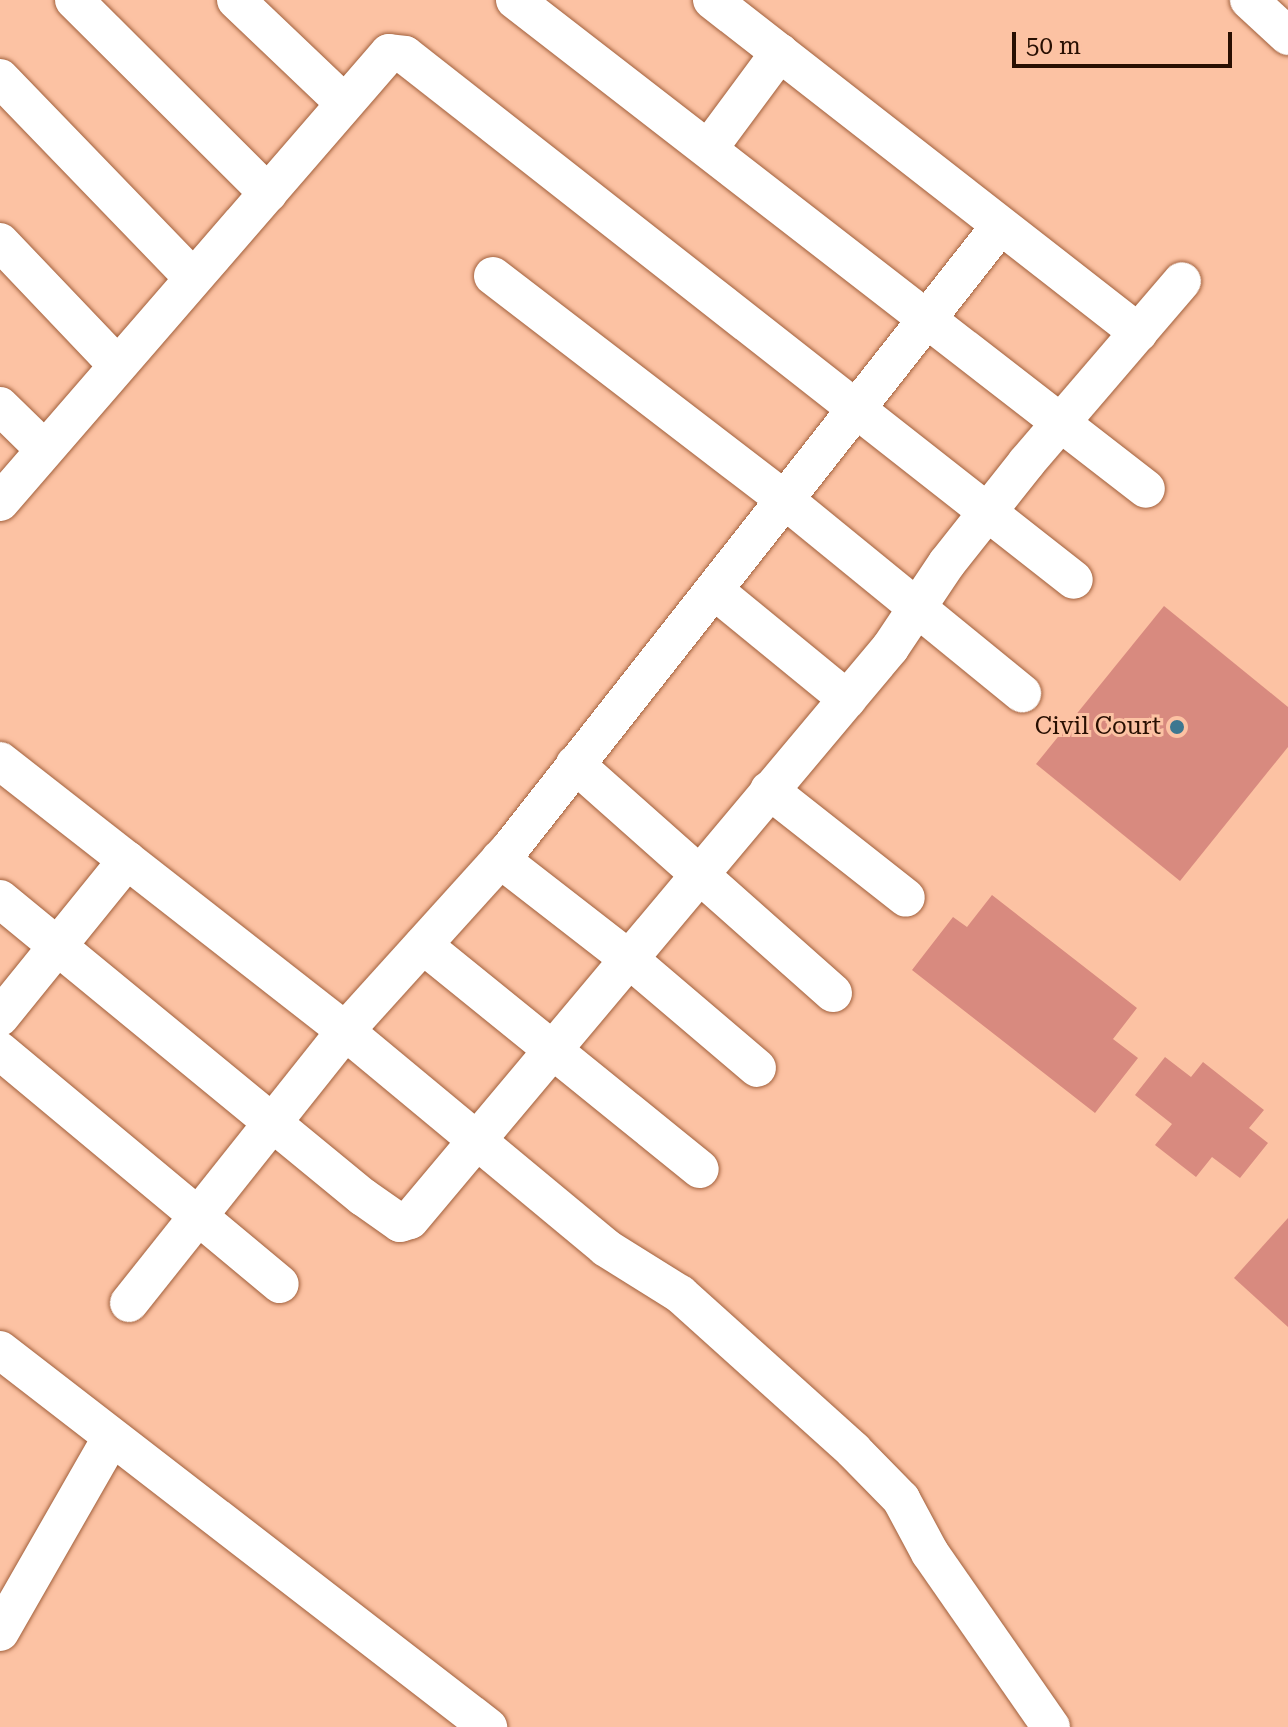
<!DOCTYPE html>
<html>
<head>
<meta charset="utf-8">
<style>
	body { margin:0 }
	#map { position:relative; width:1288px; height:1727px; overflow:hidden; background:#fcc2a3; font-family:"Roboto Serif",serif }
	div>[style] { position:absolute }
	.building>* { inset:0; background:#d88a7f }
	.roads { filter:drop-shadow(0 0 2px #a1603c) drop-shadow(0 0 2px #a1603c) }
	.minor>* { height:38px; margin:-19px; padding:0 19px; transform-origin:19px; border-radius:19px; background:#fff }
	.dots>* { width:22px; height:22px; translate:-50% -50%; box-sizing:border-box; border:4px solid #fcc2a3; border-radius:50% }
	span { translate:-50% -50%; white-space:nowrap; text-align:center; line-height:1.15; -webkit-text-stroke:6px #fcc2a3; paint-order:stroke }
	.poi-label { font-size:24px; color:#280f02 }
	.right { translate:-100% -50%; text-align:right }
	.scale { position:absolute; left:1012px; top:32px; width:220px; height:36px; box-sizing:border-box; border:4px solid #280f02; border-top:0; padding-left:10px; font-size:24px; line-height:28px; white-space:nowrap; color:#280f02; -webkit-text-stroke:6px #fcc2a3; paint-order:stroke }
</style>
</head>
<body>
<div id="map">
	<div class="building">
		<i style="clip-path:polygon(1164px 606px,1288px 707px,1288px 747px,1180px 881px,1036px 764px)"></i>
		<i style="clip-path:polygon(992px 895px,1137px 1008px,1113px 1039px,1138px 1058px,1095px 1113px,912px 970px,953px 917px,967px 927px)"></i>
		<i style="clip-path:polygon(1165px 1057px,1191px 1077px,1203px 1062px,1264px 1110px,1249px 1128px,1268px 1143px,1240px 1178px,1212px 1157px,1196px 1177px,1155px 1145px,1172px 1124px,1135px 1095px)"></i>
		<i style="clip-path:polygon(1288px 1218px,1288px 1327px,1234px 1278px)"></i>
	</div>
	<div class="roads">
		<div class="minor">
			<i style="left:74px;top:0;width:274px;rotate:44.9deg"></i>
			<i style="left:236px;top:0;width:149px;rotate:43.6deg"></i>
			<i style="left:515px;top:0;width:798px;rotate:37.77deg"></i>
			<i style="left:712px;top:0;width:541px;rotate:37.95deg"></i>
			<i style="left:1249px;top:0;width:53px;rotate:42.7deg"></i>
			<i style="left:0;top:78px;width:278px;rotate:46deg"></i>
			<i style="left:709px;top:148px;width:119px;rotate:-53.5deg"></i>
			<i style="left:0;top:242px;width:170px;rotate:46.4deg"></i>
			<i style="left:493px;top:276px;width:368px;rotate:37.5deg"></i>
			<i style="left:785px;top:500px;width:306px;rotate:39.2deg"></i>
			<i style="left:0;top:406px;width:62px;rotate:44.3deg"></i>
			<i style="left:0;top:502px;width:594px;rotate:-49.1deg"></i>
			<i style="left:389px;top:53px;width:16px;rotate:7deg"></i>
			<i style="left:405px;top:55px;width:850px;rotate:38.12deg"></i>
			<i style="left:715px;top:591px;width:171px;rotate:39.3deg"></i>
			<i style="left:0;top:761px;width:438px;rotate:38deg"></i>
			<i style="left:345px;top:1031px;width:339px;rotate:39.7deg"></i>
			<i style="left:606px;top:1248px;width:87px;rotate:31.9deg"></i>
			<i style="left:680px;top:1294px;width:233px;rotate:42deg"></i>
			<i style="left:853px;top:1450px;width:69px;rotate:45.6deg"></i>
			<i style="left:901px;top:1499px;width:61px;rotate:61.8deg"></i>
			<i style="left:930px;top:1553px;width:212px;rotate:55.2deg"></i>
			<i style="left:575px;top:764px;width:345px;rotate:41.6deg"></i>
			<i style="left:769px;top:790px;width:174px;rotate:38.2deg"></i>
			<i style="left:500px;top:859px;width:163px;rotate:37.8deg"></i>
			<i style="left:629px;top:959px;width:168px;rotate:40.4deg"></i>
			<i style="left:0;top:899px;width:470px;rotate:39.4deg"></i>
			<i style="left:363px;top:1197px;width:45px;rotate:35.1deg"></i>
			<i style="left:400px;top:1223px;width:10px;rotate:-17deg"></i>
			<i style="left:410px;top:1220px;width:747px;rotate:-50deg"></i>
			<i style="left:890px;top:648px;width:102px;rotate:-56.2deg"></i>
			<i style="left:947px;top:563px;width:129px;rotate:-51.6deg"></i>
			<i style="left:1027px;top:462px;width:238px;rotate:-49.4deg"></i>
			<i style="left:423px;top:945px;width:356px;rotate:39deg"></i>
			<i style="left:0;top:1017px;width:202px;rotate:-51deg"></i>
			<i style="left:0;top:1051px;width:364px;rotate:39.8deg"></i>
			<i style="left:129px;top:1303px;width:347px;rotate:-51.5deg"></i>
			<i style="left:345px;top:1031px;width:249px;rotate:-47.9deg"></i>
			<i style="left:512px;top:846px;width:789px;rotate:-51.79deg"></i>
			<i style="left:0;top:1350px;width:617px;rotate:37.69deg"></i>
			<i style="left:0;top:1632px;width:224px;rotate:-60.2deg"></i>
		</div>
	</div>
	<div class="dots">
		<i style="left:1177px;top:727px;background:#3d7790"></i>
	</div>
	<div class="poi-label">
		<span class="right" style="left:1161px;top:727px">Civil Court</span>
	</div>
	<div class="scale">50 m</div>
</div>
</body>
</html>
